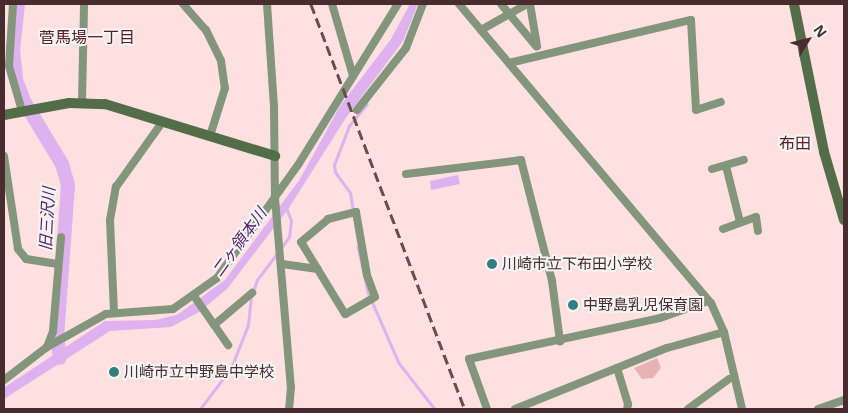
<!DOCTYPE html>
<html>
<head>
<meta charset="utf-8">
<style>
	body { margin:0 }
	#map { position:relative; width:848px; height:413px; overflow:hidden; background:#fee0e0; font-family:"Noto Sans","Noto Sans JP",sans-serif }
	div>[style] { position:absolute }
	.green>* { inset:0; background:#e7b2b3 }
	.water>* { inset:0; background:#ddb2ee }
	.stream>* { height:2.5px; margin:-1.25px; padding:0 1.25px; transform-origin:1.25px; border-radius:1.25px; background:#ddb2ee }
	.river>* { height:14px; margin:-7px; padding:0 7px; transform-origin:7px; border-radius:7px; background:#ddb2ee }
	.street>* { height:8px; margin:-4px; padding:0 4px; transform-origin:4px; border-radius:4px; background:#83957b }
	.secondary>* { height:10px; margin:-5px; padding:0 5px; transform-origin:5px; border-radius:5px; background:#536d48 }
	.rail>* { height:2.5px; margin-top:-1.25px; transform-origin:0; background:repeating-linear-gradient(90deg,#694c4e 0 10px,transparent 0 15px) }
	.dots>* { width:14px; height:14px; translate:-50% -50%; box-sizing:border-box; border:2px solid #f5f5f5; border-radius:50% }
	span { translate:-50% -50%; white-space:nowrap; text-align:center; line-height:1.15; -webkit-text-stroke:4px #f5f5f5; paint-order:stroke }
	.poi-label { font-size:15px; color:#482c2e }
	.left { translate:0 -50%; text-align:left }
	.neighbourhood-label { font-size:16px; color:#582025 }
	.water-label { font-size:16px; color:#582369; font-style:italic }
	.frame { position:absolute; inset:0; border:5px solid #482c2e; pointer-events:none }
	.north { position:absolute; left:783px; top:15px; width:50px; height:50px; -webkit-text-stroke:4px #f5f5f5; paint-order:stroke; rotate:54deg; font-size:14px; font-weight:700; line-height:20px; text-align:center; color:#482c2e }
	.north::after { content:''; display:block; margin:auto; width:18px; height:22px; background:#482c2e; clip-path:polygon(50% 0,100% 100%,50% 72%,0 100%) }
</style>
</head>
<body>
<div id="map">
	<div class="green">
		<i style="clip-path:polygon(657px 358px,661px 368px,653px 378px,642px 379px,634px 368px)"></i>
	</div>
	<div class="water">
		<i style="clip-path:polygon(410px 4px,418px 4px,403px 41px,345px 119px,289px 208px,227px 289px,199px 312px,171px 327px,110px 331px,4px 399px,5px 387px,105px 321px,155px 320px,177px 315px,225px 280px,300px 179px,340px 106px,391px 39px)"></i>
		<i style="clip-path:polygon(458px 175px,460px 184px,431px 190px,430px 181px)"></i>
	</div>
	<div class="stream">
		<i style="left:353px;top:211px;width:18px;rotate:-99deg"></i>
		<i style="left:350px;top:193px;width:26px;rotate:-126deg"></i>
		<i style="left:335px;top:172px;width:7px;rotate:-98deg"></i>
		<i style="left:334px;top:165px;width:42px;rotate:-69deg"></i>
		<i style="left:349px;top:126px;width:28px;rotate:-51deg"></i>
		<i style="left:358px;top:246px;width:47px;rotate:77.7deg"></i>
		<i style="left:368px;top:292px;width:77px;rotate:66.4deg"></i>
		<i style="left:399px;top:363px;width:58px;rotate:52deg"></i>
		<i style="left:281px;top:248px;width:14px;rotate:-54deg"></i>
		<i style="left:289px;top:237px;width:16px;rotate:-83deg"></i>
		<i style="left:291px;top:221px;width:12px;rotate:-110deg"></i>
		<i style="left:253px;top:292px;width:13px;rotate:-72deg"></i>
		<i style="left:257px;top:280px;width:35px;rotate:-53deg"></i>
		<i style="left:200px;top:409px;width:51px;rotate:-52.9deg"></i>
		<i style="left:231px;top:368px;width:46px;rotate:-68.4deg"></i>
		<i style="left:248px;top:325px;width:28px;rotate:-84deg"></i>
	</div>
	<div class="river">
		<i style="left:18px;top:4px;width:46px;rotate:96.2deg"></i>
		<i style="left:13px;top:50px;width:30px;rotate:84deg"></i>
		<i style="left:16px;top:80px;width:25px;rotate:69deg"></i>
		<i style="left:25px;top:103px;width:71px;rotate:58.8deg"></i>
		<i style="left:62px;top:164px;width:22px;rotate:74deg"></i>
		<i style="left:68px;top:185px;width:152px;rotate:94.1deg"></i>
		<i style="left:57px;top:337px;width:21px;rotate:82deg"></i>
	</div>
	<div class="street">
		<i style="left:13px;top:4px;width:62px;rotate:93.7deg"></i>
		<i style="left:9px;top:66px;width:47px;rotate:73.9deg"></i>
		<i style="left:183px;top:4px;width:35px;rotate:49deg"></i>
		<i style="left:206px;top:30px;width:34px;rotate:64deg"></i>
		<i style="left:221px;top:61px;width:27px;rotate:82deg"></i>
		<i style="left:225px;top:88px;width:50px;rotate:107.4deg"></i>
		<i style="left:267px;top:4px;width:103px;rotate:86.1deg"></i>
		<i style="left:274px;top:107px;width:91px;rotate:89.4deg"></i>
		<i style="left:275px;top:198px;width:190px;rotate:85.2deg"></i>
		<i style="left:291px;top:387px;width:22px;rotate:95deg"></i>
		<i style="left:332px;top:4px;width:75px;rotate:73.7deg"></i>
		<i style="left:459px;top:4px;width:391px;rotate:49.9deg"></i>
		<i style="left:711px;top:303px;width:32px;rotate:66deg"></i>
		<i style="left:724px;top:332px;width:79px;rotate:76.8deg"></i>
		<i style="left:501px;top:4px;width:55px;rotate:50.2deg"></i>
		<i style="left:530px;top:4px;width:43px;rotate:80.5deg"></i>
		<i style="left:481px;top:30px;width:53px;rotate:-29.5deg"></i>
		<i style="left:509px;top:63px;width:187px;rotate:-13.3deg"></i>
		<i style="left:691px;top:20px;width:90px;rotate:86.8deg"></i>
		<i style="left:696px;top:110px;width:26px;rotate:-18deg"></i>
		<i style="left:82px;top:102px;width:98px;rotate:-88.8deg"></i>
		<i style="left:357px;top:110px;width:79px;rotate:-51.7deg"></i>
		<i style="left:406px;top:48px;width:47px;rotate:-68.9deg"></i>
		<i style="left:4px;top:156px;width:94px;rotate:81.4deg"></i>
		<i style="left:18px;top:249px;width:13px;rotate:51deg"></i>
		<i style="left:26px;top:259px;width:32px;rotate:9deg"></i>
		<i style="left:726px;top:166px;width:58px;rotate:76deg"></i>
		<i style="left:712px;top:169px;width:33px;rotate:-16deg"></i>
		<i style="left:406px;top:174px;width:116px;rotate:-6.9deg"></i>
		<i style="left:521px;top:160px;width:125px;rotate:75.6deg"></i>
		<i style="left:552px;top:281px;width:61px;rotate:82.4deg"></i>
		<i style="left:356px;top:212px;width:64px;rotate:80.1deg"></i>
		<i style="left:367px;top:275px;width:23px;rotate:70deg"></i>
		<i style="left:375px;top:297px;width:34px;rotate:150deg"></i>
		<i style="left:345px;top:314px;width:84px;rotate:-121.4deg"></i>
		<i style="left:301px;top:242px;width:35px;rotate:-40deg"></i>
		<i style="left:328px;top:219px;width:29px;rotate:-14deg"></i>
		<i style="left:723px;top:229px;width:35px;rotate:-20deg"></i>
		<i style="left:756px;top:217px;width:14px;rotate:82deg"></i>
		<i style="left:282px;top:264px;width:36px;rotate:8deg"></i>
		<i style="left:194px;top:296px;width:60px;rotate:55.2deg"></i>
		<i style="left:114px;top:312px;width:92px;rotate:-92.5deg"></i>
		<i style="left:110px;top:220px;width:34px;rotate:-80deg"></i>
		<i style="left:116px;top:187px;width:81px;rotate:-54.5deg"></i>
		<i style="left:214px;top:325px;width:50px;rotate:-40.1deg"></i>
		<i style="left:47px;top:347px;width:17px;rotate:-69deg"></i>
		<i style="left:53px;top:331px;width:94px;rotate:-85.1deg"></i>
		<i style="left:617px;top:368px;width:38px;rotate:73deg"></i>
		<i style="left:628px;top:404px;width:5px;rotate:101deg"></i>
		<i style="left:4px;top:380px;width:54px;rotate:-37.5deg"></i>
		<i style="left:47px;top:347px;width:68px;rotate:-29.2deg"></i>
		<i style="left:106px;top:314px;width:67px;rotate:-4.3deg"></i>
		<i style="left:173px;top:309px;width:54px;rotate:-35.2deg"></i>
		<i style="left:217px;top:278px;width:139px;rotate:-54.4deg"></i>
		<i style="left:298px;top:165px;width:190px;rotate:-58.2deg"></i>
		<i style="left:487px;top:409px;width:53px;rotate:-109.8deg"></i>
		<i style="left:469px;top:359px;width:195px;rotate:-12.1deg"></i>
		<i style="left:660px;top:318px;width:51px;rotate:-19.5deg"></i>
		<i style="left:515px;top:409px;width:164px;rotate:-21.9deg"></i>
		<i style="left:667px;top:348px;width:59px;rotate:-15.7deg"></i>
		<i style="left:688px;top:409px;width:51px;rotate:-36.2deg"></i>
		<i style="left:818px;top:409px;width:28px;rotate:-19deg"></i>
	</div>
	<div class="secondary">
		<i style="left:794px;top:4px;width:151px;rotate:78.5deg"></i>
		<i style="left:824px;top:152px;width:71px;rotate:73.6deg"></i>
		<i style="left:4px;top:115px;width:66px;rotate:-10.5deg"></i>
		<i style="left:69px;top:103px;width:36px;rotate:2deg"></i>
		<i style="left:105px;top:104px;width:178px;rotate:17deg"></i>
	</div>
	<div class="rail">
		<i style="left:311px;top:4px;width:433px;rotate:69.2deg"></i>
	</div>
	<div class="dots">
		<i style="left:492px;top:264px;background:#357e7f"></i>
		<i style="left:573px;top:305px;background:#357e7f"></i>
		<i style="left:114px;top:372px;background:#357e7f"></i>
	</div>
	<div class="poi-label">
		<span class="left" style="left:502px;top:264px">川崎市立下布田小学校</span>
		<span class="left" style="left:583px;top:305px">中野島乳児保育園</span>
		<span class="left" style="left:124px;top:372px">川崎市立中野島中学校</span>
	</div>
	<div class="neighbourhood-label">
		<span style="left:87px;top:37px">菅馬場一丁目</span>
		<span style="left:795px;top:143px">布田</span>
	</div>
	<div class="water-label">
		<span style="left:47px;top:219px;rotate:-87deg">旧三沢川</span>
		<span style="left:239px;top:242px;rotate:-54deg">二ヶ領本川</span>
	</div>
	<div class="frame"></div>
	<div class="north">N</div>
</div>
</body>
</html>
